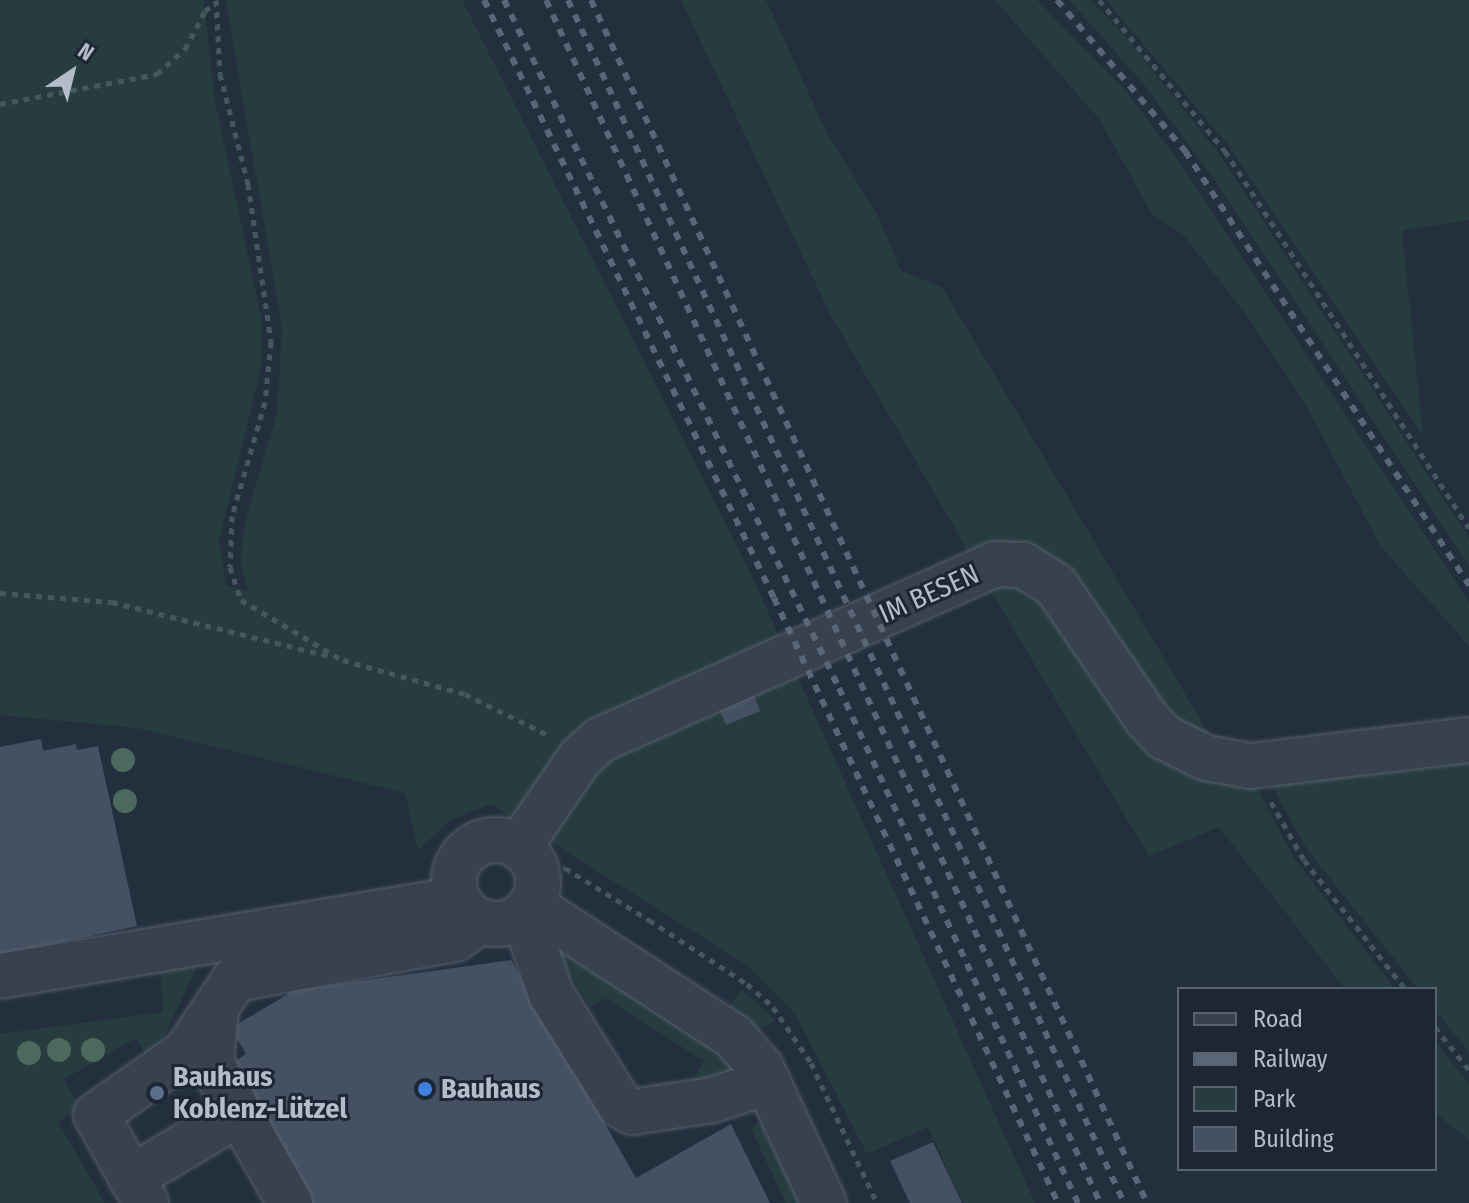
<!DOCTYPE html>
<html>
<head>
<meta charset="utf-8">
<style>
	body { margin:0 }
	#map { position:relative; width:1469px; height:1203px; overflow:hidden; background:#242f3e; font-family:"Fira Sans Condensed",sans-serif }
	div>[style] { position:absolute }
	.green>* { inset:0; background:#263c3f }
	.building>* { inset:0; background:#455162 }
	.path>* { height:5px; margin-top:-2.5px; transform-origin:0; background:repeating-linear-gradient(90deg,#44595c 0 6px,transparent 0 12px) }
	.roads { filter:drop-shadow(0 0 2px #565f6c) drop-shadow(0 0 2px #565f6c) }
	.minor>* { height:44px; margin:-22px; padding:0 22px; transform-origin:22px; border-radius:22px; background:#38414e }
	.minor>.ring { margin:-22px; padding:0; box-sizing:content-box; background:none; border:44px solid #38414e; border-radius:50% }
	.rail>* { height:6px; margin-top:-3px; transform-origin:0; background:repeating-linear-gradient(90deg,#5a6575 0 8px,transparent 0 16px) }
	.trees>* { width:24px; height:24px; margin:-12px; border-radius:50%; background:#4b6a5d }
	.dots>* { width:22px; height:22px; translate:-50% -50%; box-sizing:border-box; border:4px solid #1d2633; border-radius:50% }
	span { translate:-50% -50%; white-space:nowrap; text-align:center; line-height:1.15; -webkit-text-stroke:6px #1d2633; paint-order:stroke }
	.street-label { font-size:28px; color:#b4bcc9 }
	.poi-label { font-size:28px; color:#b4bcc9; font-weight:700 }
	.left { translate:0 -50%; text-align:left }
	.legend { position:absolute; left:1177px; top:987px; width:260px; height:184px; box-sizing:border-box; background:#1d2633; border:2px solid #59626f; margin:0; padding:10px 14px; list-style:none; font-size:24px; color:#b4bcc9 }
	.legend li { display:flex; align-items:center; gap:16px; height:40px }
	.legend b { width:40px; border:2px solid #59626f }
	.north { position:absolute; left:32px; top:32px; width:80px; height:80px; -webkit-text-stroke:6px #1d2633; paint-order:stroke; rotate:35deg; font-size:22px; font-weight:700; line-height:32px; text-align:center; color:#b4bcc9 }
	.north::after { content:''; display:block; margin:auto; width:28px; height:36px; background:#b4bcc9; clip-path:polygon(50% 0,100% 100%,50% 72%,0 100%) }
</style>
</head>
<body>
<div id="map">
	<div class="green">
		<i style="clip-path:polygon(0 0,204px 0,214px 96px,261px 317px,262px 363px,219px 541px,226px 586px,248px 591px,240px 562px,245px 523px,277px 413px,282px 329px,226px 0,462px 0,751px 574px,1035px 1203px,963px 1203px,928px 1127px,867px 1154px,795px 1014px,751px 968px,491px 804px,452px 819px,418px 850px,405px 793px,137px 728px,0 715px)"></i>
		<i style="clip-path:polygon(681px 0,766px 0,826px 131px,879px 218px,901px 271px,942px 287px,1217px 747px,1185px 733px,1087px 606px,971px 556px,830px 314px)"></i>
		<i style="clip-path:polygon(995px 0,1037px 0,1126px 91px,1180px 163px,1469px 602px,1469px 646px,1381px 547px,1307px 407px,1246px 314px,1184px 236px,1151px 213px,1100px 120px)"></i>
		<i style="clip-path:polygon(1069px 0,1090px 0,1125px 36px,1221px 156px,1469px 538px,1469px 566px,1214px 179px,1142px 82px)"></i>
		<i style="clip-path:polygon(1106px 0,1469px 0,1469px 220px,1402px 230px,1423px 436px,1227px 144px)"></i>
		<i style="clip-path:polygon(1002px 581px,1043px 594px,1097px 671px,1256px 786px,1294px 858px,1395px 989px,1345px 989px,1219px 827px,1149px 856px,986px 583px)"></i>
		<i style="clip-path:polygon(1469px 752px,1469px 1052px,1435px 1010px,1435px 989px,1418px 989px,1308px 851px,1271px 784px)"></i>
		<i style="clip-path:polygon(571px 952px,721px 1051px,734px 1070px,691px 1083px,704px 1061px,605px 998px,590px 1007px,558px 953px)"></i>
		<i style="clip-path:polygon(200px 960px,157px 1052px,147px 1059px,136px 1038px,64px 1079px,80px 1107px,58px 1122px,105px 1203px,0 1203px,0 1034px,163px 1012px,160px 965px)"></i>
		<i style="clip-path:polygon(741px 989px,775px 1020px,753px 1034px,727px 1010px)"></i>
		<i style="clip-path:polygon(1435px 1041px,1469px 1084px,1469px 1140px,1435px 1113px)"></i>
		<i style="clip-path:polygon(761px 1122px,799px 1203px,786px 1203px,750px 1127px)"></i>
	</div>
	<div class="building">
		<i style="clip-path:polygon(752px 690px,760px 711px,726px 725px,717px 705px)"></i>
		<i style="clip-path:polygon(41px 739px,43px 751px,76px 744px,77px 750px,98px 746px,137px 926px,0 955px,0 747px)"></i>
		<i style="clip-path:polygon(511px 960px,636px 1178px,731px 1124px,770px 1203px,305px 1203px,226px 1067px,246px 1054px,231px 1028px,295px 990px)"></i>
		<i style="clip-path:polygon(933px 1142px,962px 1203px,910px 1203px,890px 1161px)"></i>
	</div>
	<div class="path">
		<i style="left:216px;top:0;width:74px;rotate:86.9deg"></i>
		<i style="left:220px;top:74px;width:114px;rotate:75.7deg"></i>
		<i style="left:248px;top:184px;width:160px;rotate:81.7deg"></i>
		<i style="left:271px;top:342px;width:60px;rotate:95.7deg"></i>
		<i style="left:265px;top:402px;width:119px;rotate:106.1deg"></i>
		<i style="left:232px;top:516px;width:51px;rotate:92.2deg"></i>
		<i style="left:230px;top:567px;width:35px;rotate:72deg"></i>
		<i style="left:241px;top:600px;width:117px;rotate:30.7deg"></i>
		<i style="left:1099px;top:0;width:197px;rotate:50.2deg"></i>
		<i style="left:1225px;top:151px;width:449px;rotate:57.1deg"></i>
		<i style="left:0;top:104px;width:160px;rotate:-10.8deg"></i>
		<i style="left:157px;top:74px;width:38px;rotate:-42deg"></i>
		<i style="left:185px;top:49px;width:43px;rotate:-62.2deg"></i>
		<i style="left:205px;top:11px;width:14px;rotate:-36deg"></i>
		<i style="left:0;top:593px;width:112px;rotate:4.6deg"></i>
		<i style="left:112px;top:602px;width:224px;rotate:14deg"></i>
		<i style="left:343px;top:660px;width:127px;rotate:15.6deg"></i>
		<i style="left:465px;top:694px;width:95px;rotate:26.3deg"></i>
		<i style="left:1271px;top:802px;width:67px;rotate:60.4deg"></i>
		<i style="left:1304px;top:860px;width:164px;rotate:51.9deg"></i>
		<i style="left:551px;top:866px;width:14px;rotate:8deg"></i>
		<i style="left:565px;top:868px;width:99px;rotate:31.8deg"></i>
		<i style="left:649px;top:920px;width:117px;rotate:33.1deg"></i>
		<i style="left:747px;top:984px;width:35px;rotate:41deg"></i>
		<i style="left:773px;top:1007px;width:68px;rotate:55.8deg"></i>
		<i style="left:811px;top:1063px;width:155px;rotate:64.8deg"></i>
		<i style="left:1435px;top:1027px;width:55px;rotate:51.7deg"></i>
	</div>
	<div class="roads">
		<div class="minor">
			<i class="ring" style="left:454px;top:840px;width:40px;height:40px"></i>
			<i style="left:519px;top:847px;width:108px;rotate:-55.6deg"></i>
			<i style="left:580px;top:758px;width:27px;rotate:-42deg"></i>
			<i style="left:600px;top:740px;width:432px;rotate:-24deg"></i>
			<i style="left:995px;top:564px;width:28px;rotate:2deg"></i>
			<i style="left:1023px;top:565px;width:39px;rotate:32deg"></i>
			<i style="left:1056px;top:586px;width:161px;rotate:55.6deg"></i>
			<i style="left:1147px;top:719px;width:25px;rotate:47deg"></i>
			<i style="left:1164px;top:737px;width:47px;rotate:26.6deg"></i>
			<i style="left:1206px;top:758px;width:46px;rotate:10.1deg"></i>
			<i style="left:1251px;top:766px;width:220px;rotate:-6.8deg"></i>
			<i style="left:531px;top:905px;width:241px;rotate:33deg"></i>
			<i style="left:733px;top:1036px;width:43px;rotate:48.8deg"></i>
			<i style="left:761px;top:1068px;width:149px;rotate:65deg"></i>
			<i style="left:523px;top:914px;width:85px;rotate:70.7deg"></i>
			<i style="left:551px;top:994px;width:131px;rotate:58.1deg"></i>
			<i style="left:620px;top:1105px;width:14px;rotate:30deg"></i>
			<i style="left:632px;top:1112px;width:81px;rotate:-8.5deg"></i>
			<i style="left:712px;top:1100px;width:59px;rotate:-17.8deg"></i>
			<i style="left:0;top:976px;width:464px;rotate:-9.5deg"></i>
			<i style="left:216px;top:1010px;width:53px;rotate:95.4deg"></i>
			<i style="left:211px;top:1063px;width:161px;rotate:60.6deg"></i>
			<i style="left:131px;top:1178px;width:125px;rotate:-30.9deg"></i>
			<i style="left:146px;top:1203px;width:101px;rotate:-119.6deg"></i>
			<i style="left:96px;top:1115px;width:110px;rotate:-35deg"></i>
			<i style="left:186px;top:1052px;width:88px;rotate:-56.1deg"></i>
			<i style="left:235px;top:979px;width:224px;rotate:-10.3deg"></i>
			<i style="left:455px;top:939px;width:32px;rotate:-35deg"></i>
		</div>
	</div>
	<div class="rail">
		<i style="left:484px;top:0;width:665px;rotate:64.13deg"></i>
		<i style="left:774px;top:598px;width:668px;rotate:64.85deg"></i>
		<i style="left:504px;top:0;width:765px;rotate:64.04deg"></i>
		<i style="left:839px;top:688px;width:568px;rotate:65.11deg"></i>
		<i style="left:546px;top:0;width:1324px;rotate:65.27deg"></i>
		<i style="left:568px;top:0;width:1325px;rotate:65.19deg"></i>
		<i style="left:591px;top:0;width:1325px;rotate:65.19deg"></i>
		<i style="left:1057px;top:0;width:198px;rotate:49.7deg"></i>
		<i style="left:1185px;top:151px;width:519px;rotate:56.8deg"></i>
	</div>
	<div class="trees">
		<i style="left:123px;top:760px"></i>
		<i style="left:125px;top:801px"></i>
		<i style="left:59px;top:1050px"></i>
		<i style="left:93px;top:1050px"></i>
		<i style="left:29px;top:1053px"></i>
	</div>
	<div class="dots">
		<i style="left:425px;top:1089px;background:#3f7fe0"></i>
		<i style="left:157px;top:1093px;background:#5c6f8a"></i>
	</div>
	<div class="street-label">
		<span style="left:929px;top:594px;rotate:-24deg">IM BESEN</span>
	</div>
	<div class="poi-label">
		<span class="left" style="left:173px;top:1093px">Bauhaus<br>Koblenz-Lützel</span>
		<span class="left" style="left:441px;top:1089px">Bauhaus</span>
	</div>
	<ul class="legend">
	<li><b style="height:10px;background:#38414e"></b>Road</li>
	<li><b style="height:10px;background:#5a6575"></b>Railway</li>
	<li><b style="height:22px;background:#263c3f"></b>Park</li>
	<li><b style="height:22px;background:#455162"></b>Building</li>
	</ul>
	<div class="north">N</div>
</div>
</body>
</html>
